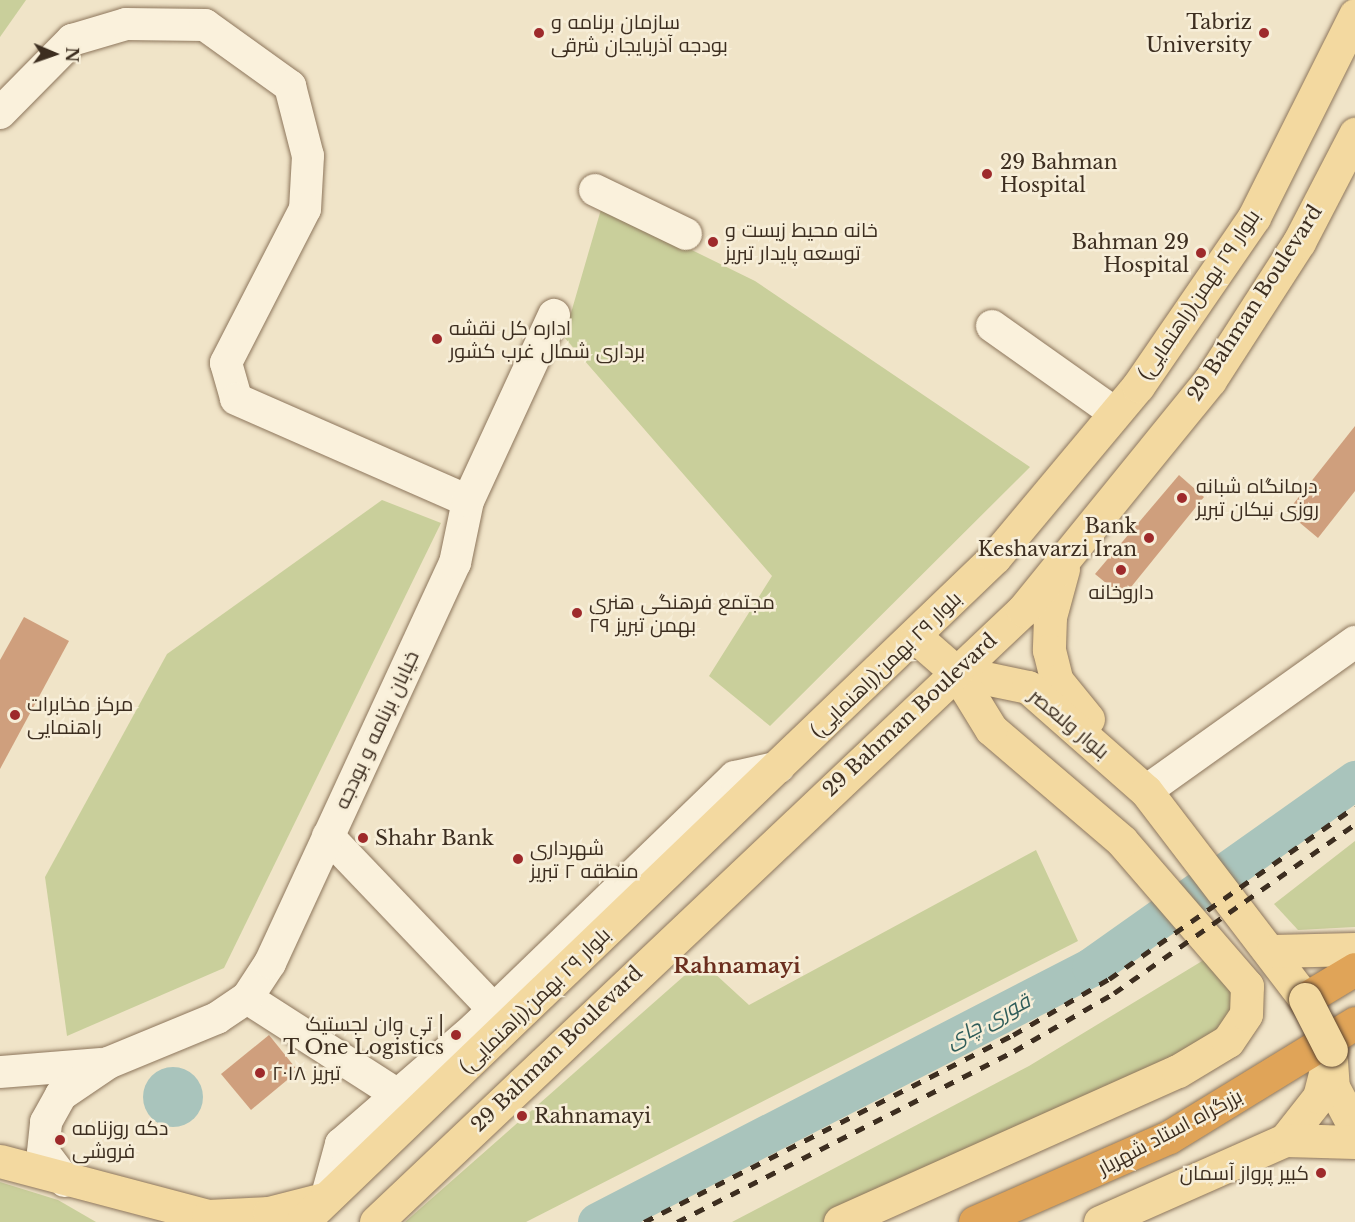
<!DOCTYPE html>
<html>
<head>
<meta charset="utf-8">
<style>
	body { margin:0 }
	#map { position:relative; width:1355px; height:1222px; overflow:hidden; background:#f0e4c8; font-family:"Libre Baskerville",Cairo,serif }
	div>[style] { position:absolute }
	.green>* { inset:0; background:#c9cf9b }
	.water>* { inset:0; background:#a9c4bc }
	.round { border-radius:50% }
	.river>* { height:39px; margin:-19.5px; padding:0 19.5px; transform-origin:19.5px; border-radius:19.5px; background:#a9c4bc }
	.building>* { inset:0; background:#cf9f7d }
	.roads { filter:drop-shadow(0 0 2px #8d765c) drop-shadow(0 0 2px #8d765c) }
	.minor>* { height:32px; margin:-16px; padding:0 16px; transform-origin:16px; border-radius:16px; background:#faf1dc }
	.major>* { height:33px; margin:-16.5px; padding:0 16.5px; transform-origin:16.5px; border-radius:16.5px; background:#f3d9a0 }
	.highway>* { height:33px; margin:-16.5px; padding:0 16.5px; transform-origin:16.5px; border-radius:16.5px; background:#e0a458 }
	.rail>* { height:4.5px; margin-top:-2.25px; transform-origin:0; background:repeating-linear-gradient(90deg,#3d2e20 0 10px,transparent 0 20px) }
	.bridges { filter:drop-shadow(0 0 2px #5b4430) drop-shadow(0 0 2px #5b4430) }
	.major-bridge>* { height:33px; margin:-16.5px; padding:0 16.5px; transform-origin:16.5px; border-radius:16.5px; background:#f3d9a0 }
	.dots>* { width:16px; height:16px; translate:-50% -50%; box-sizing:border-box; border:3px solid #f7eed8; border-radius:50% }
	span { translate:-50% -50%; white-space:nowrap; text-align:center; line-height:1.15; -webkit-text-stroke:5px #f7eed8; paint-order:stroke }
	.poi-label { font-size:20px; color:#3d2e20 }
	.left { translate:0 -50%; text-align:left }
	.right { translate:-100% -50%; text-align:right }
	.street-label { font-size:20px; color:#3d2e20 }
	.neighbourhood-label { font-size:21px; color:#6b2e1e; font-weight:700 }
	.water-label { font-size:21px; color:#2f5d5a; font-style:italic }
	.north { position:absolute; left:24px; top:24px; width:60px; height:60px; -webkit-text-stroke:4px #f7eed8; paint-order:stroke; rotate:92deg; font-size:16px; font-weight:700; line-height:24px; text-align:center; color:#3d2e20 }
	.north::after { content:''; display:block; margin:auto; width:21px; height:27px; background:#3d2e20; clip-path:polygon(50% 0,100% 100%,50% 72%,0 100%) }
</style>
</head>
<body>
<div id="map">
	<div class="green">
		<i style="clip-path:polygon(0 0,26px 0,0 37px)"></i>
		<i style="clip-path:polygon(602px 206px,755px 281px,1030px 467px,770px 726px,709px 676px,772px 576px,564px 337px)"></i>
		<i style="clip-path:polygon(382px 500px,441px 523px,224px 968px,67px 1036px,45px 877px,167px 654px)"></i>
		<i style="clip-path:polygon(1355px 841px,1355px 927px,1298px 930px,1274px 904px)"></i>
		<i style="clip-path:polygon(1036px 850px,1078px 941px,526px 1222px,405px 1222px,701px 961px,749px 1005px)"></i>
		<i style="clip-path:polygon(1217px 952px,1236px 1007px,1223px 1030px,1191px 1052px,827px 1222px,732px 1222px,1029px 1066px)"></i>
		<i style="clip-path:polygon(0 1182px,58px 1200px,96px 1222px,0 1222px)"></i>
	</div>
	<div class="water">
		<i class="round" style="left:143px;top:1067px;width:60px;height:60px"></i>
	</div>
	<div class="river">
		<i style="left:597px;top:1222px;width:556px;rotate:-27.3deg"></i>
		<i style="left:1091px;top:967px;width:324px;rotate:-35.3deg"></i>
	</div>
	<div class="building">
		<i style="clip-path:polygon(1355px 426px,1355px 491px,1318px 538px,1287px 512px)"></i>
		<i style="clip-path:polygon(1179px 475px,1204px 497px,1123px 597px,1095px 574px)"></i>
		<i style="clip-path:polygon(24px 617px,69px 641px,0 769px,0 660px)"></i>
		<i style="clip-path:polygon(269px 1035px,298px 1071px,251px 1110px,221px 1074px)"></i>
	</div>
	<div class="roads">
		<div class="minor">
			<i style="left:0;top:113px;width:103px;rotate:-45.4deg"></i>
			<i style="left:72px;top:40px;width:56px;rotate:-16.5deg"></i>
			<i style="left:126px;top:24px;width:79px;rotate:0.7deg"></i>
			<i style="left:205px;top:25px;width:105px;rotate:35.7deg"></i>
			<i style="left:290px;top:86px;width:72px;rotate:75.6deg"></i>
			<i style="left:308px;top:156px;width:53px;rotate:93.2deg"></i>
			<i style="left:305px;top:209px;width:173px;rotate:117.2deg"></i>
			<i style="left:226px;top:363px;width:37px;rotate:74deg"></i>
			<i style="left:236px;top:399px;width:253px;rotate:23.7deg"></i>
			<i style="left:595px;top:190px;width:101px;rotate:25.8deg"></i>
			<i style="left:992px;top:326px;width:151px;rotate:35.3deg"></i>
			<i style="left:1146px;top:791px;width:257px;rotate:-35.5deg"></i>
			<i style="left:328px;top:836px;width:240px;rotate:46.3deg"></i>
			<i style="left:247px;top:998px;width:179px;rotate:32.7deg"></i>
			<i style="left:0;top:1072px;width:101px;rotate:-4.5deg"></i>
			<i style="left:65px;top:1181px;width:36px;rotate:-127deg"></i>
			<i style="left:43px;top:1152px;width:30px;rotate:-84deg"></i>
			<i style="left:46px;top:1122px;width:31px;rotate:-61deg"></i>
			<i style="left:61px;top:1095px;width:57px;rotate:-34.2deg"></i>
			<i style="left:108px;top:1063px;width:118px;rotate:-22.4deg"></i>
			<i style="left:217px;top:1018px;width:36px;rotate:-34deg"></i>
			<i style="left:247px;top:998px;width:42px;rotate:-56.7deg"></i>
			<i style="left:270px;top:963px;width:441px;rotate:-65.2deg"></i>
			<i style="left:455px;top:563px;width:63px;rotate:-78.2deg"></i>
			<i style="left:468px;top:501px;width:205px;rotate:-65.2deg"></i>
			<i style="left:326px;top:1199px;width:57px;rotate:-74.7deg"></i>
			<i style="left:341px;top:1144px;width:179px;rotate:-40.9deg"></i>
			<i style="left:476px;top:1027px;width:360px;rotate:-44deg"></i>
			<i style="left:735px;top:777px;width:45px;rotate:-12.8deg"></i>
		</div>
		<div class="major">
			<i style="left:1063px;top:569px;width:50px;rotate:105.2deg"></i>
			<i style="left:1050px;top:617px;width:33px;rotate:92deg"></i>
			<i style="left:1049px;top:650px;width:32px;rotate:76deg"></i>
			<i style="left:1057px;top:681px;width:49px;rotate:50.8deg"></i>
			<i style="left:956px;top:672px;width:74px;rotate:11.8deg"></i>
			<i style="left:1028px;top:687px;width:157px;rotate:41.4deg"></i>
			<i style="left:1146px;top:791px;width:262px;rotate:52.6deg"></i>
			<i style="left:1273px;top:951px;width:82px;rotate:-1.4deg"></i>
			<i style="left:1331px;top:1061px;width:26px;rotate:86deg"></i>
			<i style="left:1333px;top:1087px;width:47px;rotate:61.8deg"></i>
			<i style="left:1285px;top:1140px;width:55px;rotate:-51.7deg"></i>
			<i style="left:1319px;top:1097px;width:49px;rotate:-75.7deg"></i>
			<i style="left:0;top:1161px;width:215px;rotate:14.8deg"></i>
			<i style="left:208px;top:1216px;width:61px;rotate:-2.8deg"></i>
			<i style="left:269px;top:1213px;width:57px;rotate:-14.3deg"></i>
			<i style="left:302px;top:1222px;width:960px;rotate:-43.82deg"></i>
			<i style="left:995px;top:557px;width:223px;rotate:-50.1deg"></i>
			<i style="left:1138px;top:386px;width:205px;rotate:-55.5deg"></i>
			<i style="left:1254px;top:217px;width:226px;rotate:-63.4deg"></i>
			<i style="left:376px;top:1222px;width:891px;rotate:-43.41deg"></i>
			<i style="left:1023px;top:610px;width:296px;rotate:-50.9deg"></i>
			<i style="left:1210px;top:380px;width:164px;rotate:-57.2deg"></i>
			<i style="left:1299px;top:242px;width:122px;rotate:-62.6deg"></i>
			<i style="left:840px;top:1222px;width:370px;rotate:-24.1deg"></i>
			<i style="left:1178px;top:1071px;width:58px;rotate:-31deg"></i>
			<i style="left:1228px;top:1041px;width:32px;rotate:-56deg"></i>
			<i style="left:1246px;top:1014px;width:28px;rotate:-88deg"></i>
			<i style="left:1247px;top:986px;width:191px;rotate:-130.8deg"></i>
			<i style="left:1122px;top:841px;width:172px;rotate:-139.5deg"></i>
			<i style="left:991px;top:729px;width:67px;rotate:-121.6deg"></i>
			<i style="left:956px;top:672px;width:52px;rotate:-138.9deg"></i>
			<i style="left:1100px;top:1222px;width:202px;rotate:-23.9deg"></i>
			<i style="left:1285px;top:1140px;width:70px;rotate:1.6deg"></i>
		</div>
		<div class="highway">
			<i style="left:1305px;top:999px;width:58px;rotate:-31deg"></i>
			<i style="left:975px;top:1222px;width:212px;rotate:-23.7deg"></i>
			<i style="left:1169px;top:1137px;width:218px;rotate:-31.5deg"></i>
		</div>
	</div>
	<div class="rail">
		<i style="left:644px;top:1222px;width:414px;rotate:-26.9deg"></i>
		<i style="left:1013px;top:1035px;width:111px;rotate:-30.3deg"></i>
		<i style="left:1109px;top:979px;width:300px;rotate:-35deg"></i>
		<i style="left:677px;top:1222px;width:378px;rotate:-26.9deg"></i>
		<i style="left:1014px;top:1051px;width:116px;rotate:-30.1deg"></i>
		<i style="left:1114px;top:993px;width:294px;rotate:-35deg"></i>
	</div>
	<div class="bridges">
		<div class="major-bridge">
			<i style="left:1305px;top:999px;width:57px;rotate:63deg"></i>
		</div>
	</div>
	<div class="dots">
		<i style="left:539px;top:33px;background:#9e2a2b"></i>
		<i style="left:1264px;top:33px;background:#9e2a2b"></i>
		<i style="left:987px;top:174px;background:#9e2a2b"></i>
		<i style="left:713px;top:242px;background:#9e2a2b"></i>
		<i style="left:1201px;top:253px;background:#9e2a2b"></i>
		<i style="left:437px;top:339px;background:#9e2a2b"></i>
		<i style="left:1182px;top:498px;background:#9e2a2b"></i>
		<i style="left:1149px;top:538px;background:#9e2a2b"></i>
		<i style="left:1121px;top:570px;background:#9e2a2b"></i>
		<i style="left:577px;top:613px;background:#9e2a2b"></i>
		<i style="left:15px;top:715px;background:#9e2a2b"></i>
		<i style="left:363px;top:838px;background:#9e2a2b"></i>
		<i style="left:518px;top:859px;background:#9e2a2b"></i>
		<i style="left:456px;top:1035px;background:#9e2a2b"></i>
		<i style="left:260px;top:1073px;background:#9e2a2b"></i>
		<i style="left:522px;top:1116px;background:#9e2a2b"></i>
		<i style="left:60px;top:1140px;background:#9e2a2b"></i>
		<i style="left:1321px;top:1173px;background:#9e2a2b"></i>
	</div>
	<div class="poi-label">
		<span class="left" style="left:551px;top:34px">سازمان برنامه و<br>بودجه آذربایجان شرقی</span>
		<span class="right" style="left:1252px;top:34px">Tabriz<br>University</span>
		<span class="left" style="left:1000px;top:174px">29 Bahman<br>Hospital</span>
		<span class="left" style="left:725px;top:242px">خانه محیط زیست و<br>توسعه پایدار تبریز</span>
		<span class="right" style="left:1189px;top:254px">Bahman 29<br>Hospital</span>
		<span class="left" style="left:449px;top:340px">اداره کل نقشه<br>برداری شمال غرب کشور</span>
		<span class="left" style="left:1196px;top:498px">درمانگاه شبانه<br>روزی نیکان تبریز</span>
		<span class="right" style="left:1137px;top:538px">Bank<br>Keshavarzi Iran</span>
		<span style="left:1121px;top:592px">داروخانه</span>
		<span class="left" style="left:589px;top:614px">مجتمع فرهنگی هنری<br>۲۹ بهمن تبریز</span>
		<span class="left" style="left:27px;top:716px">مرکز مخابرات<br>راهنمایی</span>
		<span class="left" style="left:375px;top:838px">Shahr Bank</span>
		<span class="left" style="left:530px;top:860px">شهرداری<br>منطقه ۲ تبریز</span>
		<span class="right" style="left:444px;top:1036px">تی وان لجستیک |<br>T One Logistics</span>
		<span class="left" style="left:272px;top:1073px">تبریز ۲۰۱۸</span>
		<span class="left" style="left:534px;top:1116px">Rahnamayi</span>
		<span class="left" style="left:72px;top:1140px">دکه روزنامه<br>فروشی</span>
		<span class="right" style="left:1309px;top:1173px">کبیر پرواز آسمان</span>
	</div>
	<div class="street-label">
		<span style="left:1199px;top:295px;rotate:-56deg">بلوار ٢٩ بهمن(راهنمایی)</span>
		<span style="left:1255px;top:303px;rotate:-57deg">29 Bahman Boulevard</span>
		<span style="left:886px;top:665px;rotate:-44deg">بلوار ٢٩ بهمن(راهنمایی)</span>
		<span style="left:910px;top:715px;rotate:-43deg">29 Bahman Boulevard</span>
		<span style="left:1069px;top:724px;rotate:40deg">بلوار ولىعصر</span>
		<span style="left:377px;top:730px;rotate:-65deg">خیابان برنامه و بودجه</span>
		<span style="left:535px;top:1001px;rotate:-44deg">بلوار ٢٩ بهمن(راهنمایی)</span>
		<span style="left:557px;top:1049px;rotate:-44deg">29 Bahman Boulevard</span>
		<span style="left:1170px;top:1132px;rotate:-28deg">بزرگراه استاد شهریار</span>
	</div>
	<div class="neighbourhood-label">
		<span style="left:737px;top:966px">Rahnamayi</span>
	</div>
	<div class="water-label">
		<span style="left:988px;top:1021px;rotate:-28deg">قوری چای</span>
	</div>
	<div class="north">N</div>
</div>
</body>
</html>
